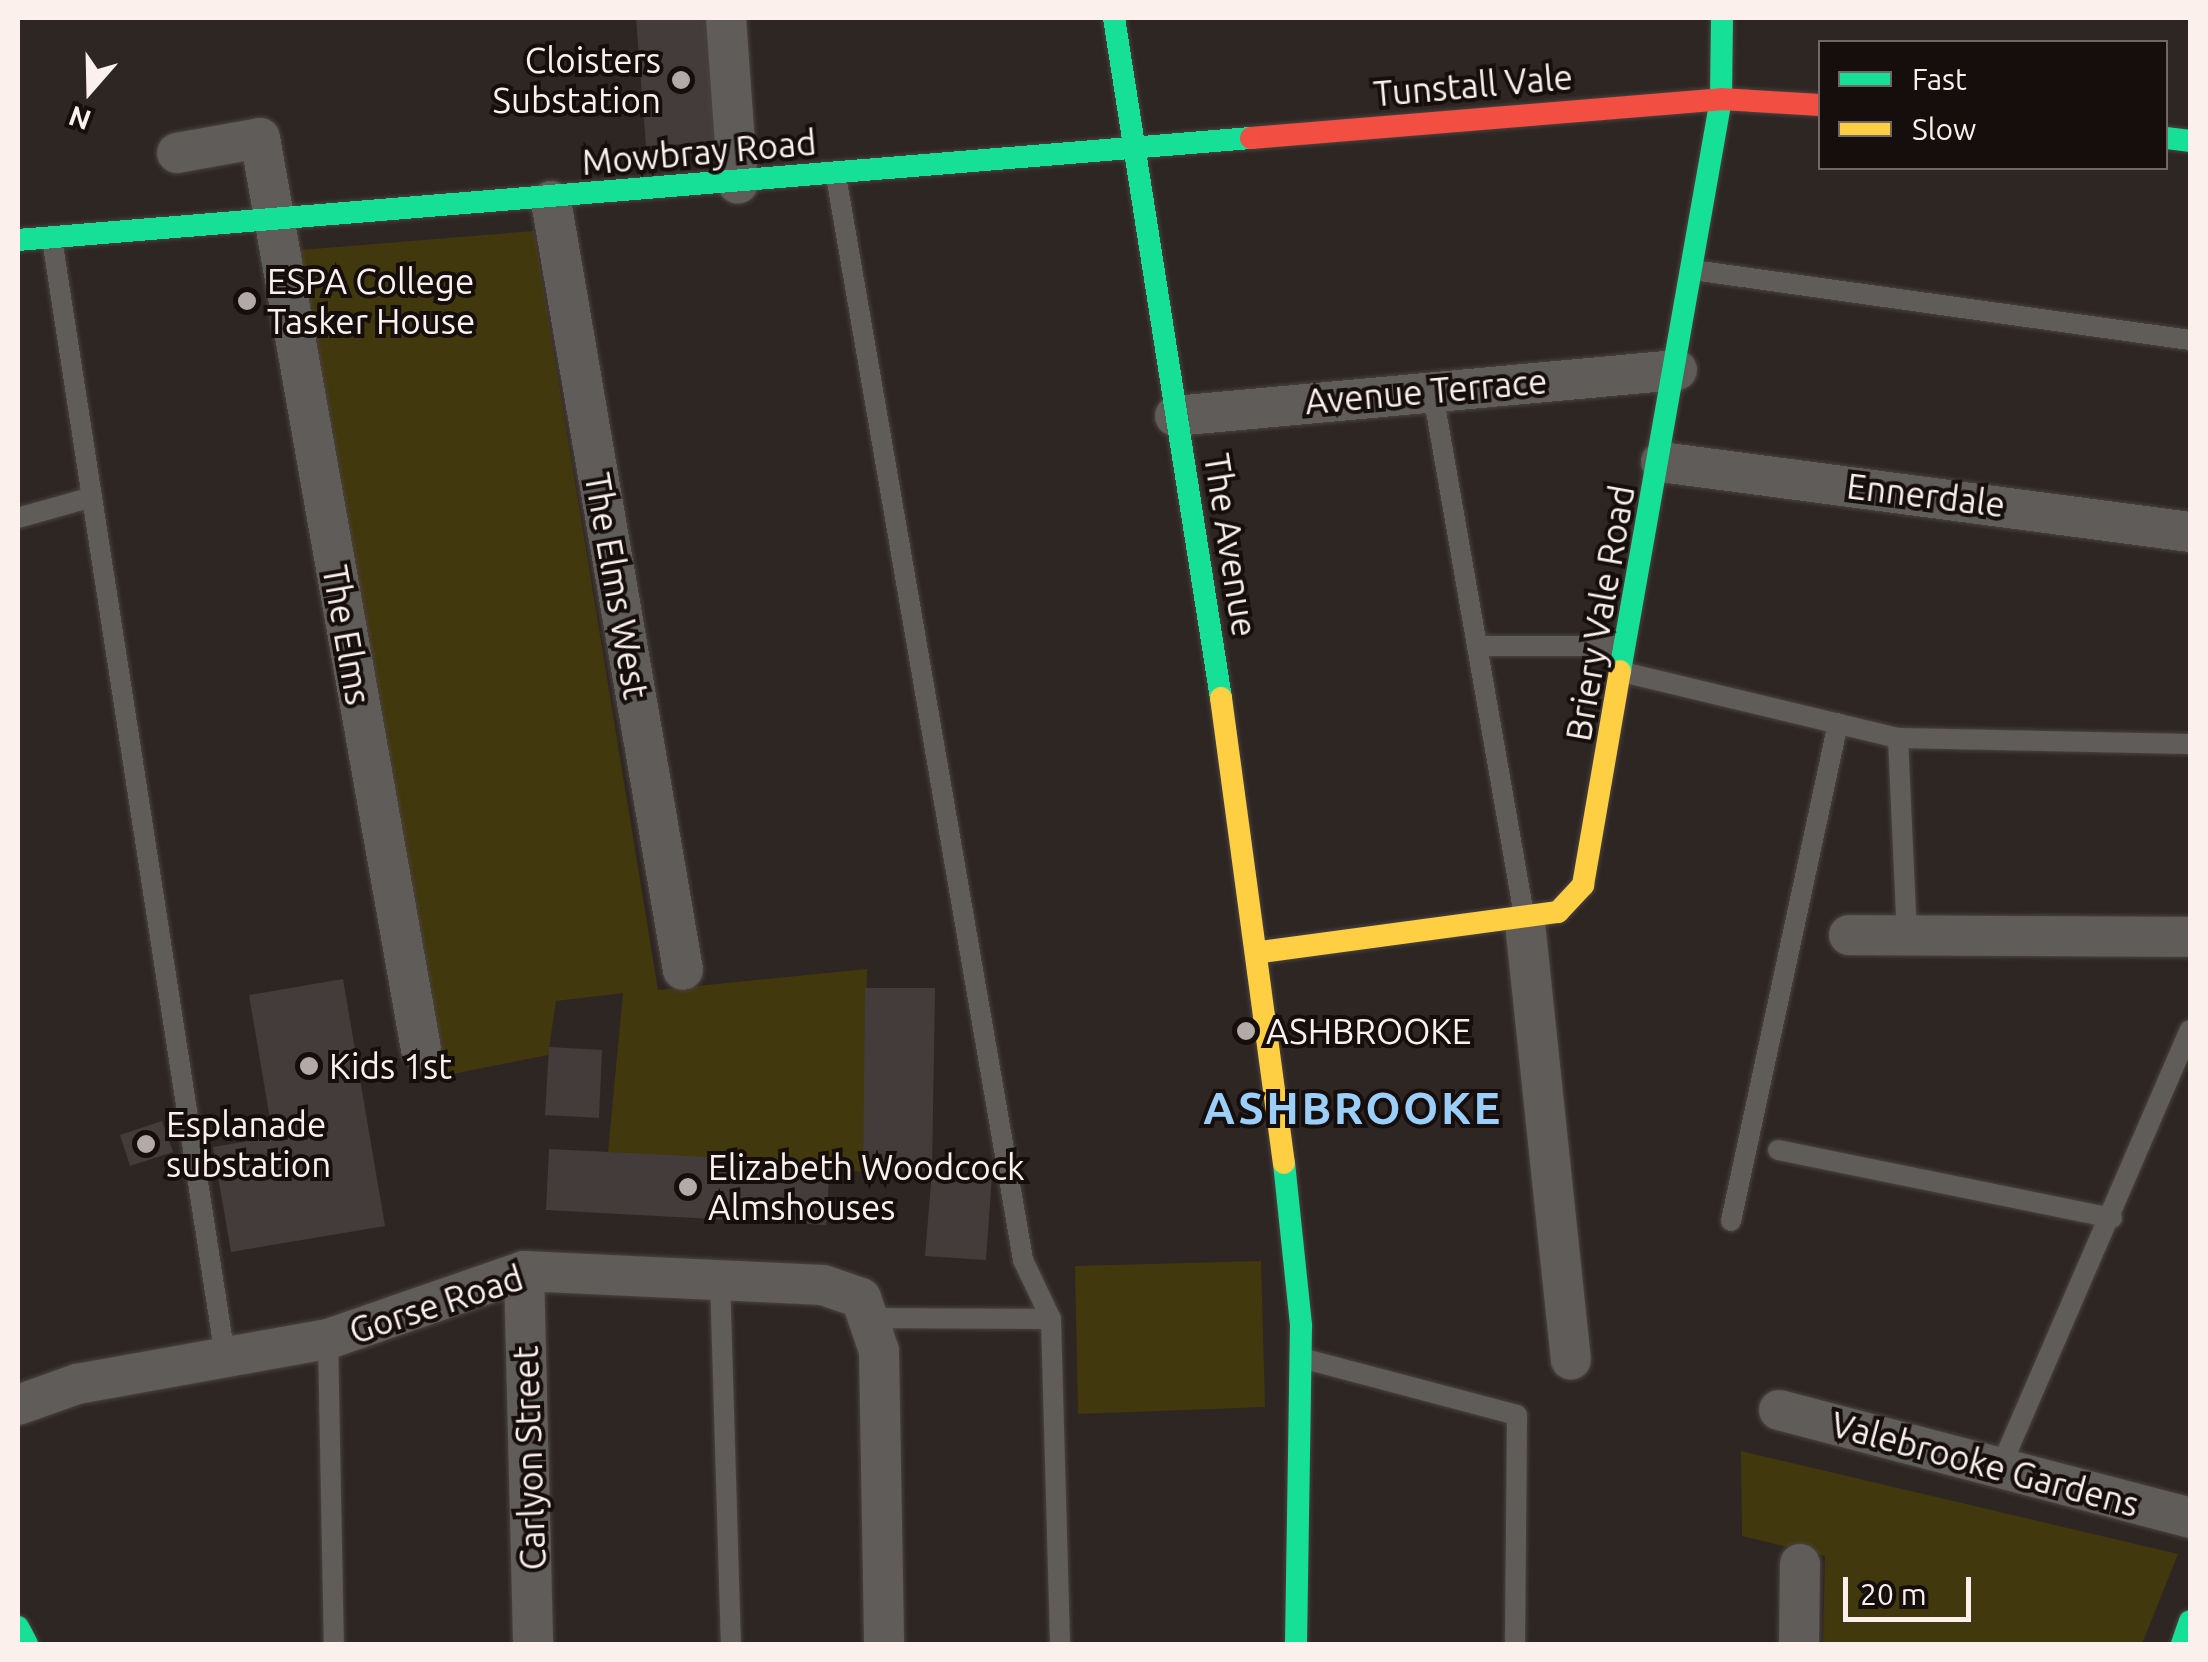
<!DOCTYPE html>
<html>
<head>
<meta charset="utf-8">
<style>
	body { margin:0 }
	#map { position:relative; width:2208px; height:1662px; overflow:hidden; background:#2e2623; font-family:Ubuntu,sans-serif }
	div>[style] { position:absolute }
	.green>* { inset:0; background:#41380d }
	.building>* { inset:0; background:#443c3b }
	.roads { filter:drop-shadow(0 0 2px #4a4340) drop-shadow(0 0 2px #4a4340) }
	.lane>* { height:20px; margin:-10px; padding:0 10px; transform-origin:10px; border-radius:10px; background:#5f5c5a }
	.street>* { height:40px; margin:-20px; padding:0 20px; transform-origin:20px; border-radius:20px; background:#5f5c5a }
	.fast>* { height:22px; margin:-11px; padding:0 11px; transform-origin:11px; border-radius:11px; background:#16e098 }
	.slow>* { height:22px; margin:-11px; padding:0 11px; transform-origin:11px; border-radius:11px; background:#ffcf43 }
	.jam>* { height:22px; margin:-11px; padding:0 11px; transform-origin:11px; border-radius:11px; background:#f24e42 }
	.dots>* { width:28px; height:28px; translate:-50% -50%; box-sizing:border-box; border:5px solid #150e0c; border-radius:50% }
	span { translate:-50% -50%; white-space:nowrap; text-align:center; line-height:1.15; -webkit-text-stroke:8px #150e0c; paint-order:stroke }
	.poi-label { font-size:35px; color:#fbf0ec }
	.right { translate:-100% -50%; text-align:right }
	.left { translate:0 -50%; text-align:left }
	.street-label { font-size:35px; color:#fbf0ec }
	.district-label { font-size:45px; color:#9bcff9; font-weight:700; letter-spacing:2.5px }
	.frame { position:absolute; inset:0; border:20px solid #fbf0ec; pointer-events:none }
	.legend { position:absolute; left:1818px; top:40px; width:350px; height:130px; box-sizing:border-box; background:#150e0c; border:2px solid #716866; margin:0; padding:12px 18px; list-style:none; font-size:30px; color:#fbf0ec }
	.legend li { display:flex; align-items:center; gap:20px; height:50px }
	.legend b { width:50px; border:2px solid #716866 }
	.north { position:absolute; left:40px; top:40px; width:100px; height:100px; -webkit-text-stroke:8px #150e0c; paint-order:stroke; rotate:200deg; font-size:28px; font-weight:700; line-height:40px; text-align:center; color:#fbf0ec }
	.north::after { content:''; display:block; margin:auto; width:35px; height:45px; background:#fbf0ec; clip-path:polygon(50% 0,100% 100%,50% 72%,0 100%) }
	.scale { position:absolute; left:1843px; top:1577px; width:128px; height:45px; box-sizing:border-box; border:5px solid #fbf0ec; border-top:0; padding-left:12px; font-size:30px; line-height:35px; white-space:nowrap; color:#fbf0ec; -webkit-text-stroke:8px #150e0c; paint-order:stroke }
</style>
</head>
<body>
<div id="map">
	<div class="green">
		<i style="clip-path:polygon(534px 231px,658px 990px,867px 969px,863px 1172px,608px 1152px,623px 993px,556px 1001px,548px 1055px,438px 1077px,300px 250px)"></i>
		<i style="clip-path:polygon(1261px 1261px,1265px 1407px,1078px 1414px,1075px 1266px)"></i>
		<i style="clip-path:polygon(1741px 1451px,2178px 1554px,2142px 1644px,1823px 1644px,1825px 1556px,1742px 1536px)"></i>
	</div>
	<div class="building">
		<i style="clip-path:polygon(636px 18px,713px 18px,727px 142px,646px 146px)"></i>
		<i style="clip-path:polygon(343px 979px,385px 1226px,231px 1252px,213px 1147px,273px 1137px,249px 995px)"></i>
		<i style="clip-path:polygon(865px 988px,935px 988px,932px 1171px,992px 1175px,986px 1260px,925px 1256px,932px 1171px,863px 1172px)"></i>
		<i style="clip-path:polygon(549px 1047px,602px 1050px,599px 1118px,545px 1115px)"></i>
		<i style="clip-path:polygon(162px 1121px,173px 1152px,130px 1166px,120px 1135px)"></i>
		<i style="clip-path:polygon(549px 1149px,830px 1163px,826px 1225px,546px 1210px)"></i>
	</div>
	<div class="roads">
		<div class="lane">
			<i style="left:836px;top:176px;width:1100px;rotate:80.21deg"></i>
			<i style="left:1023px;top:1260px;width:65px;rotate:64.6deg"></i>
			<i style="left:1051px;top:1319px;width:325px;rotate:88.4deg"></i>
			<i style="left:52px;top:239px;width:1130px;rotate:81.2deg"></i>
			<i style="left:1693px;top:270px;width:502px;rotate:8.02deg"></i>
			<i style="left:1432px;top:388px;width:541px;rotate:80.1deg"></i>
			<i style="left:18px;top:518px;width:77px;rotate:-15.8deg"></i>
			<i style="left:1479px;top:646px;width:145px"></i>
			<i style="left:1627px;top:673px;width:279px;rotate:13.5deg"></i>
			<i style="left:1898px;top:738px;width:292px;rotate:1.2deg"></i>
			<i style="left:1898px;top:738px;width:198px;rotate:87.4deg"></i>
			<i style="left:1778px;top:1150px;width:341px;rotate:11.5deg"></i>
			<i style="left:1731px;top:1221px;width:509px;rotate:-77.87deg"></i>
			<i style="left:720px;top:1277px;width:367px;rotate:88.3deg"></i>
			<i style="left:868px;top:1318px;width:183px;rotate:0.3deg"></i>
			<i style="left:328px;top:1339px;width:305px;rotate:88.9deg"></i>
			<i style="left:1301px;top:1358px;width:223px;rotate:14.8deg"></i>
			<i style="left:1517px;top:1415px;width:229px;rotate:90.5deg"></i>
			<i style="left:2001px;top:1466px;width:475px;rotate:-66.6deg"></i>
		</div>
		<div class="street">
			<i style="left:726px;top:18px;width:166px;rotate:85.9deg"></i>
			<i style="left:177px;top:153px;width:84px;rotate:-10.2deg"></i>
			<i style="left:260px;top:138px;width:925px;rotate:79.98deg"></i>
			<i style="left:551px;top:201px;width:780px;rotate:80.26deg"></i>
			<i style="left:1175px;top:416px;width:504px;rotate:-5.24deg"></i>
			<i style="left:1661px;top:462px;width:534px;rotate:7.54deg"></i>
			<i style="left:1525px;top:923px;width:439px;rotate:84deg"></i>
			<i style="left:1849px;top:935px;width:341px;rotate:0.3deg"></i>
			<i style="left:524px;top:1271px;width:373px;rotate:88.6deg"></i>
			<i style="left:18px;top:1405px;width:63px;rotate:-19.6deg"></i>
			<i style="left:77px;top:1384px;width:255px;rotate:-10.2deg"></i>
			<i style="left:328px;top:1339px;width:207px;rotate:-19.1deg"></i>
			<i style="left:524px;top:1271px;width:299px;rotate:2.7deg"></i>
			<i style="left:823px;top:1285px;width:40px;rotate:18.9deg"></i>
			<i style="left:861px;top:1298px;width:56px;rotate:71.2deg"></i>
			<i style="left:879px;top:1351px;width:293px;rotate:89deg"></i>
			<i style="left:1779px;top:1410px;width:425px;rotate:14.7deg"></i>
			<i style="left:1799px;top:1644px;width:80px;rotate:-89.3deg"></i>
		</div>
		<div class="fast">
			<i style="left:1114px;top:18px;width:688px;rotate:81.06deg"></i>
			<i style="left:2166px;top:138px;width:24px;rotate:7deg"></i>
			<i style="left:18px;top:240px;width:1237px;rotate:-4.73deg"></i>
			<i style="left:1620px;top:671px;width:581px;rotate:-79.99deg"></i>
			<i style="left:1721px;top:99px;width:81px;rotate:-89.3deg"></i>
			<i style="left:1284px;top:1163px;width:164px;rotate:84deg"></i>
			<i style="left:1301px;top:1326px;width:318px;rotate:90.9deg"></i>
			<i style="left:18px;top:1627px;width:19px;rotate:62deg"></i>
			<i style="left:2182px;top:1644px;width:24px;rotate:-71deg"></i>
		</div>
		<div class="slow">
			<i style="left:1221px;top:698px;width:469px;rotate:82.3deg"></i>
			<i style="left:1261px;top:952px;width:300px;rotate:-7.7deg"></i>
			<i style="left:1558px;top:912px;width:37px;rotate:-47deg"></i>
			<i style="left:1583px;top:885px;width:217px;rotate:-80.2deg"></i>
		</div>
		<div class="jam">
			<i style="left:1251px;top:138px;width:472px;rotate:-4.7deg"></i>
			<i style="left:1721px;top:99px;width:99px;rotate:3.5deg"></i>
		</div>
	</div>
	<div class="dots">
		<i style="left:681px;top:80px;background:#b3a9a6"></i>
		<i style="left:247px;top:301px;background:#b3a9a6"></i>
		<i style="left:1246px;top:1031px;background:#b3a9a6"></i>
		<i style="left:309px;top:1066px;background:#b3a9a6"></i>
		<i style="left:146px;top:1144px;background:#b3a9a6"></i>
		<i style="left:688px;top:1187px;background:#b3a9a6"></i>
	</div>
	<div class="poi-label">
		<span class="right" style="left:661px;top:80px">Cloisters<br>Substation</span>
		<span class="left" style="left:267px;top:301px">ESPA College<br>Tasker House</span>
		<span class="left" style="left:1266px;top:1031px">ASHBROOKE</span>
		<span class="left" style="left:329px;top:1066px">Kids 1st</span>
		<span class="left" style="left:166px;top:1144px">Esplanade<br>substation</span>
		<span class="left" style="left:708px;top:1187px">Elizabeth Woodcock<br>Almshouses</span>
	</div>
	<div class="street-label">
		<span style="left:1473px;top:85px;rotate:-5deg">Tunstall Vale</span>
		<span style="left:699px;top:152px;rotate:-5deg">Mowbray Road</span>
		<span style="left:1426px;top:391px;rotate:-5deg">Avenue Terrace</span>
		<span style="left:1926px;top:495px;rotate:7deg">Ennerdale</span>
		<span style="left:1231px;top:545px;rotate:81deg">The Avenue</span>
		<span style="left:617px;top:586px;rotate:80deg">The Elms West</span>
		<span style="left:1600px;top:613px;rotate:-80deg">Briery Vale Road</span>
		<span style="left:347px;top:635px;rotate:80deg">The Elms</span>
		<span style="left:436px;top:1304px;rotate:-18deg">Gorse Road</span>
		<span style="left:529px;top:1458px;rotate:-92deg">Carlyon Street</span>
		<span style="left:1985px;top:1464px;rotate:15deg">Valebrooke Gardens</span>
	</div>
	<div class="district-label">
		<span style="left:1353px;top:1108px">ASHBROOKE</span>
	</div>
	<div class="frame"></div>
	<ul class="legend">
	<li><b style="height:12px;background:#16e098"></b>Fast</li>
	<li><b style="height:12px;background:#ffcf43"></b>Slow</li>
	</ul>
	<div class="north">N</div>
	<div class="scale">20 m</div>
</div>
</body>
</html>
